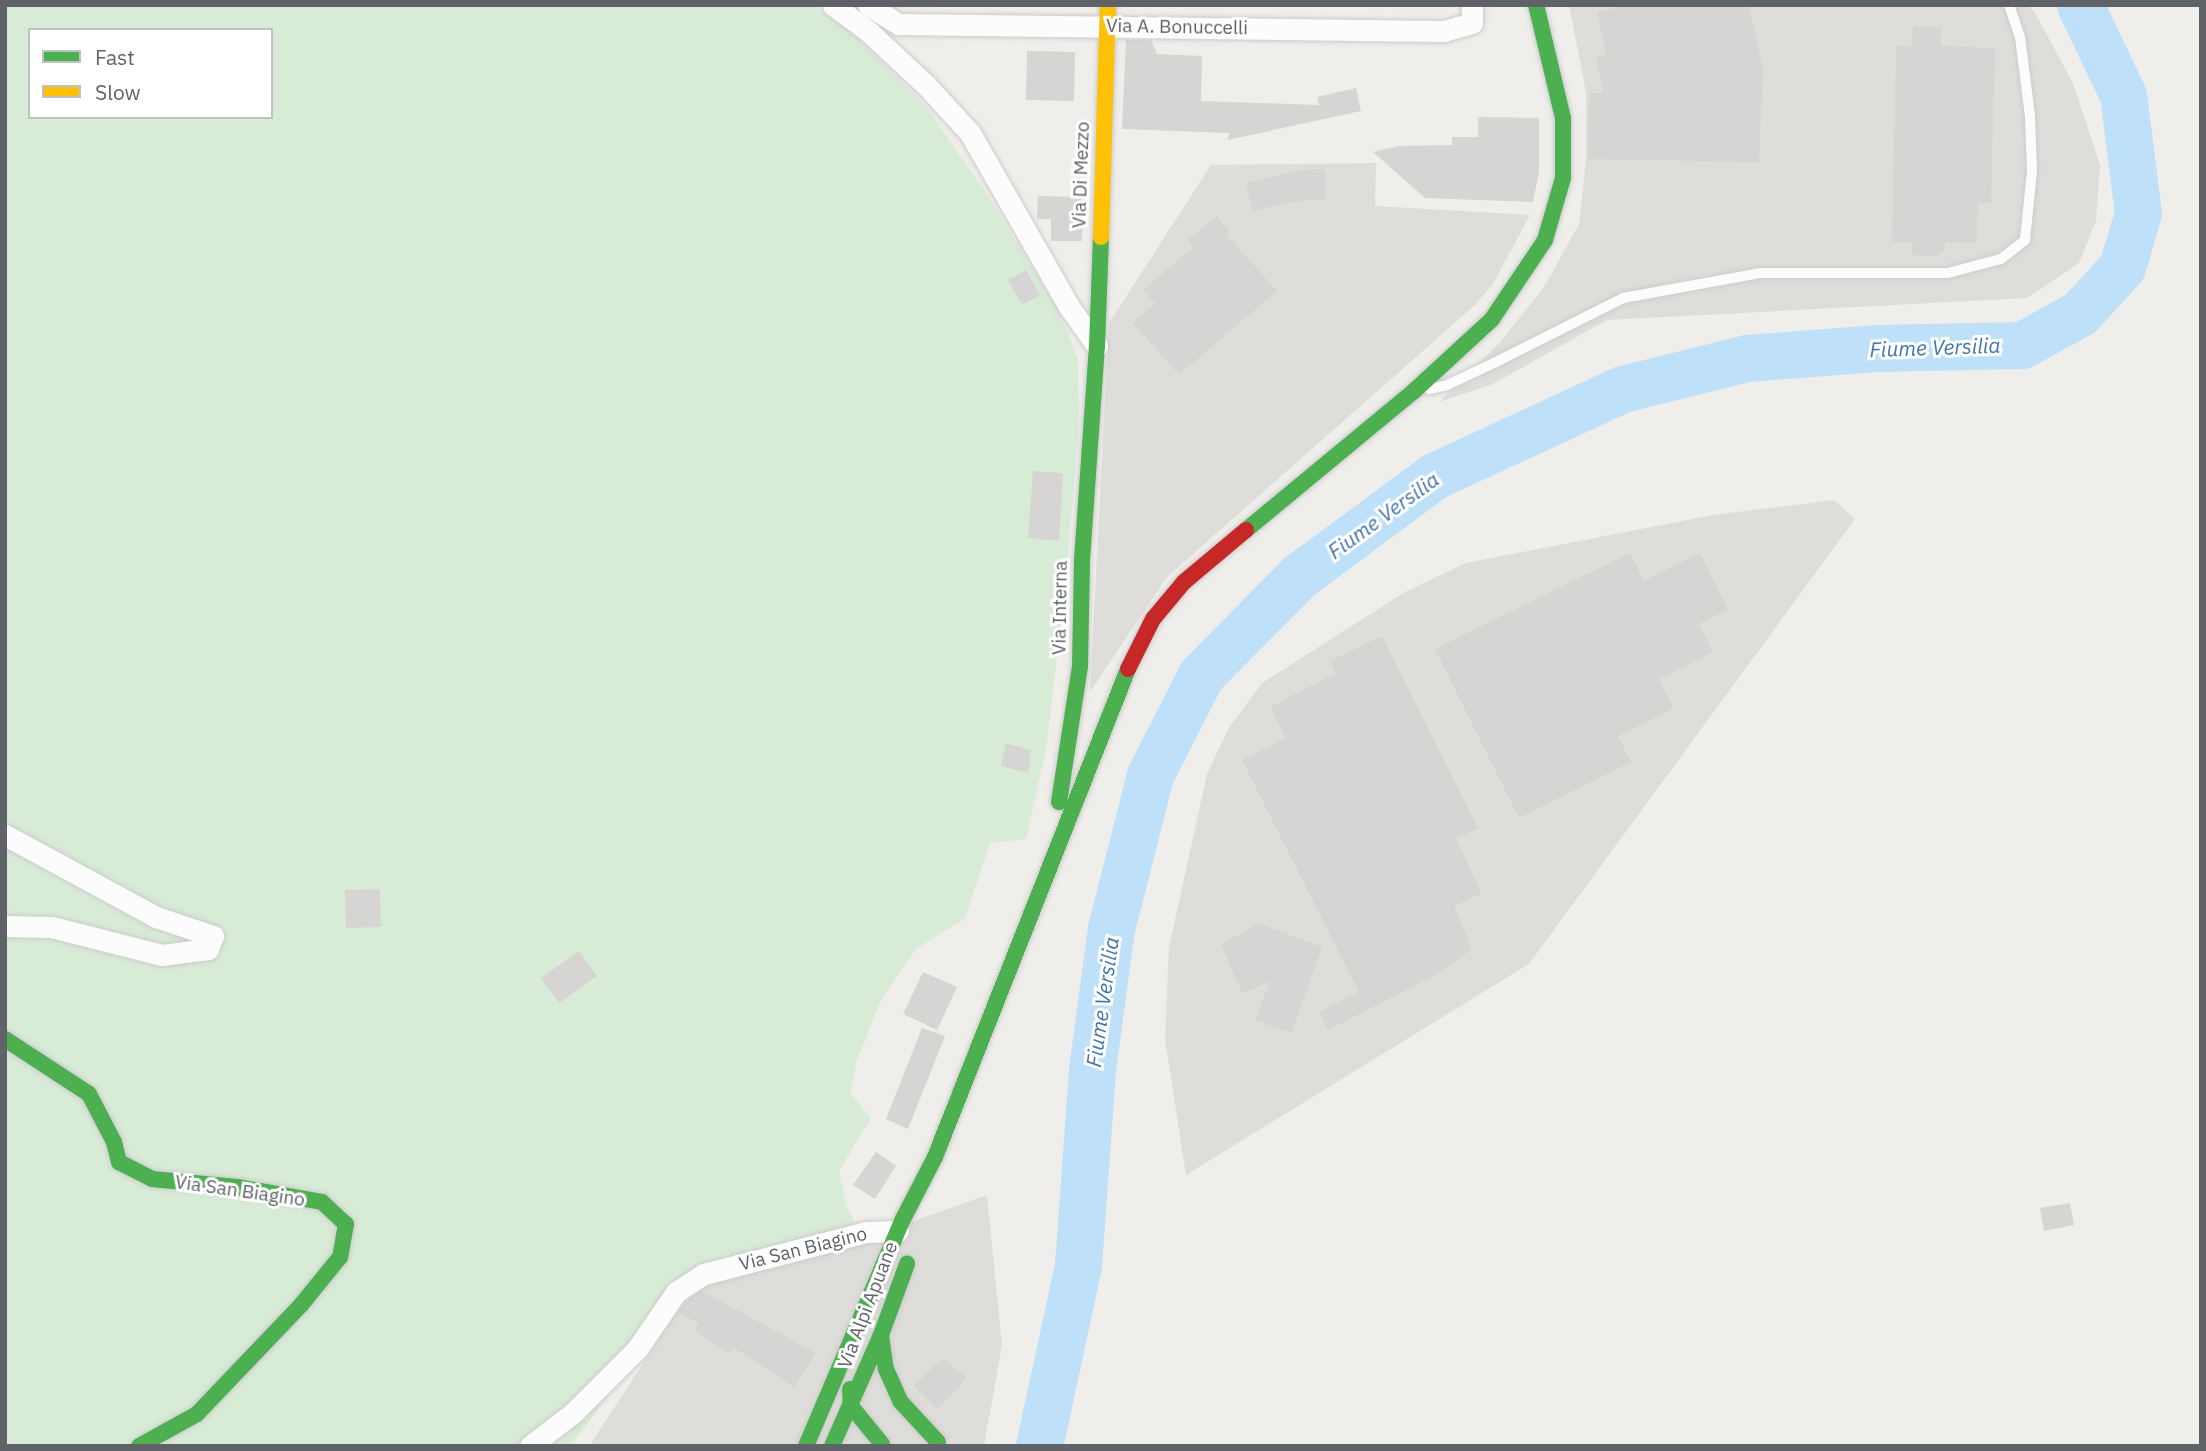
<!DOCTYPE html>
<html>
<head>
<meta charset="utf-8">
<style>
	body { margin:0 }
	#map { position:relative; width:2206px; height:1451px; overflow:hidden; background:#efeeea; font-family:"IBM Plex Sans",sans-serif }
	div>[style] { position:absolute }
	.industrial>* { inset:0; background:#dfddda }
	.green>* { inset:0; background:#d8ebd6 }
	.river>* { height:47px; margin:-23.5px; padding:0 23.5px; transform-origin:23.5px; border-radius:23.5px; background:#bfe0f9 }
	.building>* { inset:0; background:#d6d5d3 }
	.roads { filter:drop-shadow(0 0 2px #cbcccc) drop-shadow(0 0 2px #cbcccc) }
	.lane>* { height:10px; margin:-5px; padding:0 5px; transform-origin:5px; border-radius:5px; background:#fdfcfc }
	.street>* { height:21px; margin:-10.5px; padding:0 10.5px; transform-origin:10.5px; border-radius:10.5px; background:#fdfcfc }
	.fast>* { height:16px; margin:-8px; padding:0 8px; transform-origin:8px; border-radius:8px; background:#4caf50 }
	.slow>* { height:16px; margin:-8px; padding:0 8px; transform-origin:8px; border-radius:8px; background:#ffc107 }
	.jam>* { height:16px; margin:-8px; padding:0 8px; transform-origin:8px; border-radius:8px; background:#c62828 }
	span { translate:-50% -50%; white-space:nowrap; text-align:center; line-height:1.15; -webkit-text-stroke:6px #fff; paint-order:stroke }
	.street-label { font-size:19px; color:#5f6368 }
	.water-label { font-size:21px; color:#4174aa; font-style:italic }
	.frame { position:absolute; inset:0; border:7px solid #5f6368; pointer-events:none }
	.legend { position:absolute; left:28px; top:28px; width:245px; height:91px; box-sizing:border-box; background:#fff; border:2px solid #bfc1c3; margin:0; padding:9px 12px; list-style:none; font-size:21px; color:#5f6368 }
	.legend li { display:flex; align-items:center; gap:14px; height:35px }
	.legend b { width:35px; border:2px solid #bfc1c3 }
</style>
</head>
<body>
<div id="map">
	<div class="industrial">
		<i style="clip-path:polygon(1569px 5px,2027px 5px,2034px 11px,2073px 83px,2100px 165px,2096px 221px,2079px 263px,2027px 298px,1607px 320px,1493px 384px,1439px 402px,1501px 341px,1544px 287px,1579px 224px,1586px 159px,1586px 92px)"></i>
		<i style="clip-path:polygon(1376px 163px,1375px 206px,1530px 215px,1493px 284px,1475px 305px,1167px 577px,1090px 692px,1109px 323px,1211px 165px)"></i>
		<i style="clip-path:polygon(1834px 500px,1855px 519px,1529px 964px,1186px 1175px,1165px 1039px,1169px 947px,1207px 774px,1228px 729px,1262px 683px,1405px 592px,1466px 563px,1713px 515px)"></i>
		<i style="clip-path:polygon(987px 1195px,1002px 1345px,984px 1446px,589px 1446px,694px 1286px,863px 1239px)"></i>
	</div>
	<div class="green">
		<i style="clip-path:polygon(evenodd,5px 5px,812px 5px,850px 31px,926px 106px,993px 204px,1059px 311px,1078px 359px,1079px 427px,1064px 598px,1046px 750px,1026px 839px,990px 843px,965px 918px,916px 949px,881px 1000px,857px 1060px,850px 1093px,871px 1118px,839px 1171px,846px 1205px,863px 1239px,694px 1286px,570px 1446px,5px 1446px,5px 5px,30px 30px,271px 30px,271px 117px,30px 117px,30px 30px)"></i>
	</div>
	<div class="river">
		<i style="left:1039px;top:1446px;width:185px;rotate:-77.8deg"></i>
		<i style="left:1078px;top:1265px;width:196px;rotate:-85.9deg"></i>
		<i style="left:1092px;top:1069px;width:141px;rotate:-82.3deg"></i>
		<i style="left:1111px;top:929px;width:159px;rotate:-75.8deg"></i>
		<i style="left:1150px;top:775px;width:112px;rotate:-63deg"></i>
		<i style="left:1201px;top:675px;width:139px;rotate:-45.3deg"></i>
		<i style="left:1299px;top:576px;width:168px;rotate:-36.5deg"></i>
		<i style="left:1434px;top:476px;width:207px;rotate:-24.8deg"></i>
		<i style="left:1622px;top:389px;width:129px;rotate:-13.9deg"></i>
		<i style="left:1747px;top:358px;width:129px;rotate:-4.4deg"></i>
		<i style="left:1876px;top:348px;width:146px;rotate:-1.2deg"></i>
		<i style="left:2022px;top:345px;width:66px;rotate:-28.9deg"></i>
		<i style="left:2080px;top:313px;width:62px;rotate:-47.6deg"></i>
		<i style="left:2122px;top:267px;width:56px;rotate:-73.5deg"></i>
		<i style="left:2138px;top:213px;width:119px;rotate:-97.2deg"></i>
		<i style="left:2123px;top:95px;width:100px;rotate:-115.5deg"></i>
	</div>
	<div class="building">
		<i style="clip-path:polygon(1630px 5px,1749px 5px,1763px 69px,1759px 162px,1588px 159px,1589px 93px,1603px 93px,1596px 57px,1606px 55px,1597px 12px)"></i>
		<i style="clip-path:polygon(1913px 26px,1941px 27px,1941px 46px,1995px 48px,1991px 203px,1978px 203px,1977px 243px,1945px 242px,1944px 253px,1938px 253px,1938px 256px,1912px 255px,1912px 242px,1892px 242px,1896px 46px,1912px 47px)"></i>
		<i style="clip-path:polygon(1126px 40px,1151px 40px,1157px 54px,1202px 56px,1201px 101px,1319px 105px,1317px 97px,1356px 88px,1361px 111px,1228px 140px,1229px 133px,1122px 129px)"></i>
		<i style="clip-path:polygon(1027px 51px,1075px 52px,1074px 101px,1026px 100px)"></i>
		<i style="clip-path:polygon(1478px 117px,1539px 118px,1539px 172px,1533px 202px,1425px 198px,1373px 152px,1398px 146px,1452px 145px,1452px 137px,1478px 137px)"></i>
		<i style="clip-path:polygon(1325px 169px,1326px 199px,1289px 202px,1253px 211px,1245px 183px,1300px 170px)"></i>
		<i style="clip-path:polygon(1038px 196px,1083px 197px,1082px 241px,1051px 241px,1051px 219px,1037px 219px)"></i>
		<i style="clip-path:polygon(1217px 216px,1230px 232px,1227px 235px,1277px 291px,1179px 375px,1133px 323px,1155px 303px,1143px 290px,1193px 247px,1188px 240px)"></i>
		<i style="clip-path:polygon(1026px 270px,1040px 295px,1022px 305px,1008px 280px)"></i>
		<i style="clip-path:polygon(1033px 471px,1063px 473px,1059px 541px,1028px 538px)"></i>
		<i style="clip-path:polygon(1630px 553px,1644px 581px,1700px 553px,1728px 609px,1699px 624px,1713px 652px,1659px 679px,1674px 708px,1618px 736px,1631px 762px,1519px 818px,1435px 649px)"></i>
		<i style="clip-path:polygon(1382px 636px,1478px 828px,1456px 839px,1482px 893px,1454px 906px,1472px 949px,1441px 972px,1328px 1030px,1319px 1012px,1359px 992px,1242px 760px,1286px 738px,1270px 707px,1336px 673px,1330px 661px)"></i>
		<i style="clip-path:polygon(1006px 743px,1030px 750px,1029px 773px,1001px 766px)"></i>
		<i style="clip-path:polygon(380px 889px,381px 927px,346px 928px,345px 890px)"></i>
		<i style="clip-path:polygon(1258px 923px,1322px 947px,1292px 1033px,1255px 1020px,1270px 981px,1243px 994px,1221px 945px)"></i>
		<i style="clip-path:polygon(579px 951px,597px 976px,559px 1003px,541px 978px)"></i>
		<i style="clip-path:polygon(923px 972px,957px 987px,937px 1030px,903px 1014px)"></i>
		<i style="clip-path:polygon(922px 1028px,945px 1036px,908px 1129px,886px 1119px)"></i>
		<i style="clip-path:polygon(876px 1152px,896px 1166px,875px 1199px,853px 1185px)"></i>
		<i style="clip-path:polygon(2070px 1203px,2074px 1225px,2044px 1231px,2040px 1208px)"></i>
		<i style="clip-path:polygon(702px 1291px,816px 1353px,794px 1387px,734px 1348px,730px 1354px,694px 1330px,699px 1324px,679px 1312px,687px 1301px)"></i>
		<i style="clip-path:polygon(943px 1358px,967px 1378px,937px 1410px,913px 1386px)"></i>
	</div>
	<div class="roads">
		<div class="lane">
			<i style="left:1429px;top:389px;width:16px;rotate:-11deg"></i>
			<i style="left:1445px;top:386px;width:54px;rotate:-25.1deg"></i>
			<i style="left:1494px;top:363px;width:144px;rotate:-26.7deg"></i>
			<i style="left:1623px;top:298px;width:139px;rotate:-10.3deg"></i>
			<i style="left:1760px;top:273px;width:188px"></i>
			<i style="left:1948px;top:273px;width:55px;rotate:-14.8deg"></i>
			<i style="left:2001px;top:259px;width:31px;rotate:-38deg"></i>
			<i style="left:2025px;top:240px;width:69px;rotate:-84.2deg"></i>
			<i style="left:2032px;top:171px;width:55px;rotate:-92.1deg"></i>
			<i style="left:2030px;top:116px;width:80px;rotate:-97.2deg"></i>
			<i style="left:2020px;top:37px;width:34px;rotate:-109deg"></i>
		</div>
		<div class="street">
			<i style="left:833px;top:5px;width:44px;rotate:36.6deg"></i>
			<i style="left:868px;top:31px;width:79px;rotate:43deg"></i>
			<i style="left:926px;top:85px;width:65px;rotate:47.5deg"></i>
			<i style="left:970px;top:133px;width:202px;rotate:60.3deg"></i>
			<i style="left:1070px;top:308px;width:47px;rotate:54.6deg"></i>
			<i style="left:868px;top:5px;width:36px;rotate:32deg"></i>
			<i style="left:899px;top:24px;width:545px;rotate:0.74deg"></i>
			<i style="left:1444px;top:31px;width:29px;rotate:-16deg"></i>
			<i style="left:1472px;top:23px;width:18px;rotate:-90deg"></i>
			<i style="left:5px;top:835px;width:172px;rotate:28.5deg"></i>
			<i style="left:156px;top:917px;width:60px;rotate:18.4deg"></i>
			<i style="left:213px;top:936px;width:14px;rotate:111deg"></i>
			<i style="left:208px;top:949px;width:46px;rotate:172.6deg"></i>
			<i style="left:162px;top:955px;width:114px;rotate:-165.8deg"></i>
			<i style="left:51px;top:927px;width:46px;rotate:-178.8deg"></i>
			<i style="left:530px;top:1446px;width:54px;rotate:-37.5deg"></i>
			<i style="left:573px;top:1413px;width:91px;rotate:-45deg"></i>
			<i style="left:637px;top:1349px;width:69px;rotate:-55.6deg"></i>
			<i style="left:676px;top:1292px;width:33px;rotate:-33deg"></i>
			<i style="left:704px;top:1274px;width:167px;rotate:-14.5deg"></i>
			<i style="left:866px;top:1232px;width:32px;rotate:-2deg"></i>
		</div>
		<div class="fast">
			<i style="left:1246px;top:530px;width:217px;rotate:-39.6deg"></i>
			<i style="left:1413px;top:392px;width:108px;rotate:-42.7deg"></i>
			<i style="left:1492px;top:319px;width:95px;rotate:-56.1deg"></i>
			<i style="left:1545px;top:240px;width:65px;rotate:-73.8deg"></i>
			<i style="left:1563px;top:178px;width:60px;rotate:-90deg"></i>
			<i style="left:1563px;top:118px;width:116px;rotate:-103.4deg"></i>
			<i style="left:1059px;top:802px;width:138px;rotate:-81.2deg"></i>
			<i style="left:1080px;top:666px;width:106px;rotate:-88.9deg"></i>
			<i style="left:1082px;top:560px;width:215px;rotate:-86deg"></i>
			<i style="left:1097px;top:346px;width:109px;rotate:-87.9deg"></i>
			<i style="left:5px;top:1039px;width:100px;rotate:33.2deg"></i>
			<i style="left:89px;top:1094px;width:54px;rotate:62.5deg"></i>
			<i style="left:114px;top:1142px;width:21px;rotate:76deg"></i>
			<i style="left:119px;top:1162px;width:37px;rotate:27deg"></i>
			<i style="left:152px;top:1179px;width:85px;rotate:5.4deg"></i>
			<i style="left:237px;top:1187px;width:86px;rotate:10deg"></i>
			<i style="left:322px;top:1202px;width:33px;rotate:43deg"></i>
			<i style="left:346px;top:1224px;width:34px;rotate:100deg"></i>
			<i style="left:340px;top:1257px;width:62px;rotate:129.1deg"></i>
			<i style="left:301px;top:1305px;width:151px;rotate:133.7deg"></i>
			<i style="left:197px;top:1414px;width:66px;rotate:151.1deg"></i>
			<i style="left:881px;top:1335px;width:34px;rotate:82deg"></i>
			<i style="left:886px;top:1369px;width:35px;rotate:66deg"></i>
			<i style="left:900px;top:1401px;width:56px;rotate:47.2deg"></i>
			<i style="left:850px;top:1389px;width:17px;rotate:87deg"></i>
			<i style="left:851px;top:1406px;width:49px;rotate:50.8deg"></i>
			<i style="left:806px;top:1446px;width:247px;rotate:-66.9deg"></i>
			<i style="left:903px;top:1219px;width:70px;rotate:-62.7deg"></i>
			<i style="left:935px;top:1157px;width:525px;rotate:-68.42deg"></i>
			<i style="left:832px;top:1446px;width:121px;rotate:-66.2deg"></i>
			<i style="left:881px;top:1335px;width:76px;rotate:-69.9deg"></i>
		</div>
		<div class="slow">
			<i style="left:1101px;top:237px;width:232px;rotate:-88.3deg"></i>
		</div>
		<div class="jam">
			<i style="left:1128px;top:669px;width:56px;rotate:-63.4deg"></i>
			<i style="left:1153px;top:619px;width:48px;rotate:-50deg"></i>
			<i style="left:1184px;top:582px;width:81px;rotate:-40deg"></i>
		</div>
	</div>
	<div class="street-label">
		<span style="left:1177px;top:27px;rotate:1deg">Via A. Bonuccelli</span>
		<span style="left:1081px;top:175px;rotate:-88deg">Via Di Mezzo</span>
		<span style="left:1060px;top:608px;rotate:-89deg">Via Interna</span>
		<span style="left:240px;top:1191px;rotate:8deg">Via San Biagino</span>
		<span style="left:803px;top:1249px;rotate:-14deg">Via San Biagino</span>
		<span style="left:868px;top:1305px;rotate:-69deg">Via Alpi Apuane</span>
	</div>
	<div class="water-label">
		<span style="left:1935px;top:347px;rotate:-2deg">Fiume Versilia</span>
		<span style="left:1383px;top:515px;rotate:-36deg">Fiume Versilia</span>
		<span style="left:1102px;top:1002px;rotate:-82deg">Fiume Versilia</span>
	</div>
	<div class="frame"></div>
	<ul class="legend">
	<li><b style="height:9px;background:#4caf50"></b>Fast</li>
	<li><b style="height:9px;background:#ffc107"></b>Slow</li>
	</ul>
</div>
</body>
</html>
